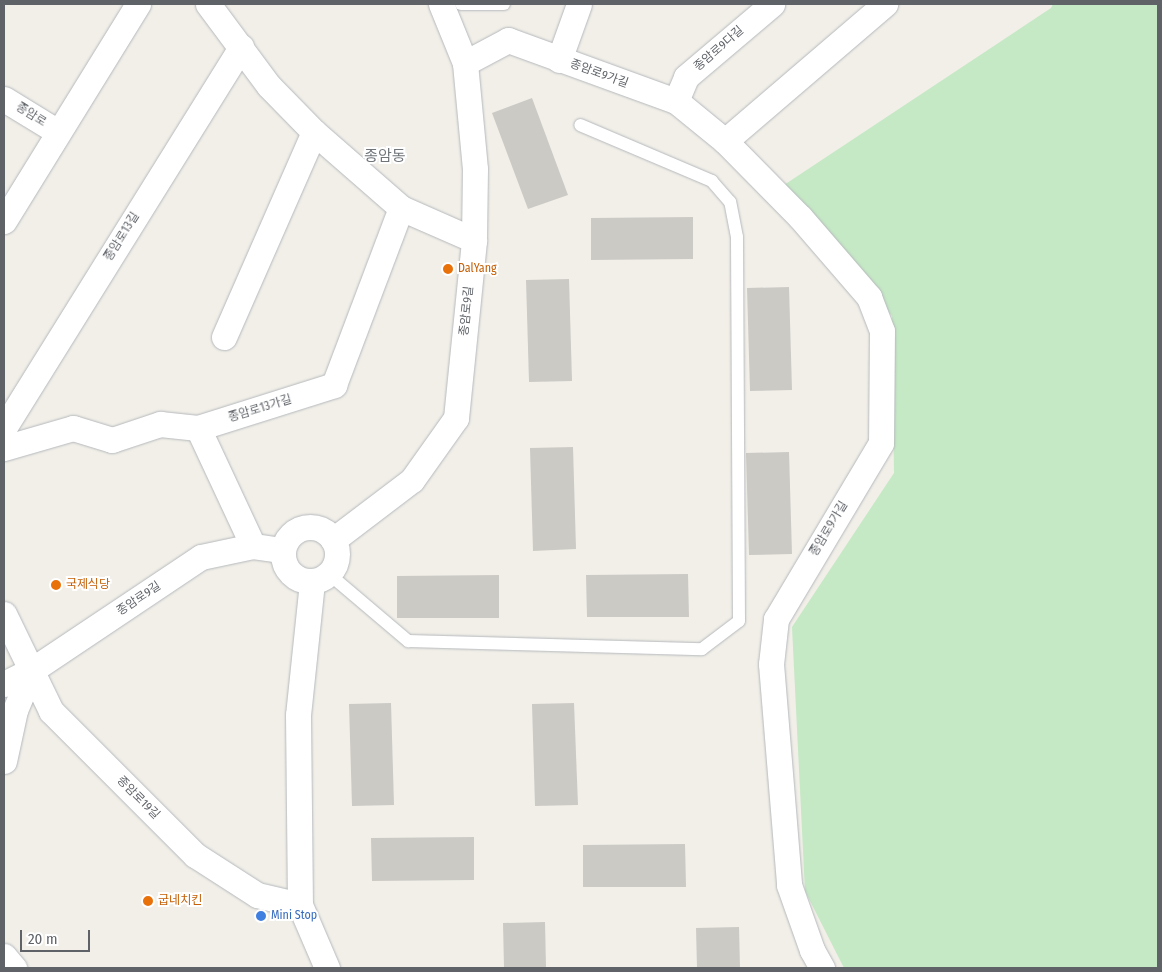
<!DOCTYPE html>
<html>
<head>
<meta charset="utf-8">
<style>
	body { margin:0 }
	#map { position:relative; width:1162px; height:972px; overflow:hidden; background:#f1efe8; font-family:"Fira Sans Condensed","Noto Sans KR",sans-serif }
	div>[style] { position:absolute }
	.green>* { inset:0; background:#c5e8c5 }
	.building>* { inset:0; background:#cccac5 }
	.roads { filter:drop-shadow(0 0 1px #b5b8bc) drop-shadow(0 0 1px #b5b8bc) }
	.lane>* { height:12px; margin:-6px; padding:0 6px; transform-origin:6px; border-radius:6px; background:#fff }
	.street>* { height:25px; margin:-12.5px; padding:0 12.5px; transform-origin:12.5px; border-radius:12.5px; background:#fff }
	.street>.ring { margin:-12.5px; padding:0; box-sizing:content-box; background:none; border:25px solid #fff; border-radius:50% }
	.dots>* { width:14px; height:14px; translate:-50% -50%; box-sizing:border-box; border:2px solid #fff; border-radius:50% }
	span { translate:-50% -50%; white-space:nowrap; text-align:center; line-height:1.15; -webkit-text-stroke:4px #fff; paint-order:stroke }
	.street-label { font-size:12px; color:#5f6368 }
	.food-label { font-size:12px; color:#c56008 }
	.left { translate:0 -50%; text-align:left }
	.shop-label { font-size:12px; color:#366cbe }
	.quarter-label { font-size:15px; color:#70757a }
	.frame { position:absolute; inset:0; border:5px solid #5f6368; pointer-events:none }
	.scale { position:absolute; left:20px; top:930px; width:70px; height:22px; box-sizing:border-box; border:2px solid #5f6368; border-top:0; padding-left:6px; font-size:15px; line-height:18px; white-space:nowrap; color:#5f6368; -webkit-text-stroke:4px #fff; paint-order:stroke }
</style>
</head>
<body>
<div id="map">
	<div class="green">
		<i style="clip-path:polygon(1053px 4px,1158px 4px,1158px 968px,844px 968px,805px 891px,792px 627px,894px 473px,892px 316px,784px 185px,1051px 8px)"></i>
	</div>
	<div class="building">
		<i style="clip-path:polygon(532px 98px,568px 195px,528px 209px,492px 113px)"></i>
		<i style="clip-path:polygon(693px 217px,693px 259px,591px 260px,591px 218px)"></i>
		<i style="clip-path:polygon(569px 279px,572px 381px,529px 382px,526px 280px)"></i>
		<i style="clip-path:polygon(789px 287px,792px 390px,750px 391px,747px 288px)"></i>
		<i style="clip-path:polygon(573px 447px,576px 549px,533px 551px,530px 448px)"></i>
		<i style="clip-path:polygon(789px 452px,792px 554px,749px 555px,746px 453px)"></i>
		<i style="clip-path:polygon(688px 574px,689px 617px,587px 617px,586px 575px)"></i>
		<i style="clip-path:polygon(499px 575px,499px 618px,397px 618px,397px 576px)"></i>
		<i style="clip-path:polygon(391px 703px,394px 805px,352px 806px,349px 704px)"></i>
		<i style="clip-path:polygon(574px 703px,578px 805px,535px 806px,532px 704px)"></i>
		<i style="clip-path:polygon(474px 837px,474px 880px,372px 881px,371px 838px)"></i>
		<i style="clip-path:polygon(685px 844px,686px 887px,583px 887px,583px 845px)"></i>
		<i style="clip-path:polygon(545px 922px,546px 968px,504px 968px,503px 923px)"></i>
		<i style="clip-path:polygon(739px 927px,740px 968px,697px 968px,696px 928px)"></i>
	</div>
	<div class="roads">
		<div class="lane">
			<i style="left:461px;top:4px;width:43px"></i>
			<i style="left:329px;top:574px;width:104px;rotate:40.3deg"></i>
			<i style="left:408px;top:641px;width:294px;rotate:1.6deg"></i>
			<i style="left:702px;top:649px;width:46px;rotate:-37.1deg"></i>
			<i style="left:739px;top:621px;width:384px;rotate:-90.3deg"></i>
			<i style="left:737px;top:237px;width:36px;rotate:-101deg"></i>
			<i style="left:730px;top:202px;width:28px;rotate:-131deg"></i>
			<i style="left:712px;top:181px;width:143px;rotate:-157deg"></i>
		</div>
		<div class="street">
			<i style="left:208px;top:4px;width:102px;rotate:53.4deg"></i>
			<i style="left:269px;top:86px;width:64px;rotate:45.6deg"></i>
			<i style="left:314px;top:132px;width:116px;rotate:41.1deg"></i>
			<i style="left:401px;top:208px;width:80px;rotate:23.7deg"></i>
			<i style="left:559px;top:60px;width:59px;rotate:-70.3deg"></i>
			<i style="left:465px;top:63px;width:49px;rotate:-28.1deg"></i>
			<i style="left:508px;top:40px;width:179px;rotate:20deg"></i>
			<i style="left:676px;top:101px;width:63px;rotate:39.2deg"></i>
			<i style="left:725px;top:141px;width:107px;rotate:45.4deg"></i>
			<i style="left:800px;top:217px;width:106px;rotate:49.2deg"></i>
			<i style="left:869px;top:297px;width:36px;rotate:69deg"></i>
			<i style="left:882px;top:331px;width:112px;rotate:90.5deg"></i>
			<i style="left:881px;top:443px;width:205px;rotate:120.8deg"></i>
			<i style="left:776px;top:619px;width:45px;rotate:96.3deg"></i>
			<i style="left:771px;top:664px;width:222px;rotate:85.3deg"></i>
			<i style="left:789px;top:885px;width:69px;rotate:70.5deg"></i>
			<i style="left:812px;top:950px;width:21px;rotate:61deg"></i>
			<i style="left:4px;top:99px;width:63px;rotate:31.4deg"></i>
			<i style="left:676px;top:101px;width:26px;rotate:-67deg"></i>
			<i style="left:686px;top:77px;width:113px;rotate:-40.3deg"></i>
			<i style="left:725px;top:141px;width:211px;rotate:-40.6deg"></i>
			<i style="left:4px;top:221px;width:255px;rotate:-58.3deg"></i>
			<i style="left:224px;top:337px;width:224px;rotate:-66.3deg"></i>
			<i style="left:4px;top:428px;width:449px;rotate:-58.1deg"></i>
			<i style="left:198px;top:428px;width:130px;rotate:65deg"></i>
			<i style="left:4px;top:448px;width:72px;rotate:-16.2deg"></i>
			<i style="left:73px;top:428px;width:41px;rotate:17.1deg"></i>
			<i style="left:112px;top:440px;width:51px;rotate:-18.4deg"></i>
			<i style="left:160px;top:424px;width:38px;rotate:6deg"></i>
			<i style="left:198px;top:428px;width:143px;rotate:-17.5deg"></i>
			<i style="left:334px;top:385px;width:189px;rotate:-69.3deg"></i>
			<i class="ring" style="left:283px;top:527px;width:29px;height:29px"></i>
			<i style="left:333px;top:540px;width:99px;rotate:-37.2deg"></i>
			<i style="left:412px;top:480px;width:76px;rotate:-54.6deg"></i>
			<i style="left:456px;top:418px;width:179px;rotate:-84.2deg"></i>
			<i style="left:474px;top:240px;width:71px;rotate:-89.2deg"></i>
			<i style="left:475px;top:169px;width:106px;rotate:-95.4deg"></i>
			<i style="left:465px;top:63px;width:64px;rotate:-112.1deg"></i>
			<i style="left:312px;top:582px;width:134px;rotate:96deg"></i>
			<i style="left:298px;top:715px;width:190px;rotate:89.4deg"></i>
			<i style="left:300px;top:905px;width:69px;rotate:66.8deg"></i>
			<i style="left:4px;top:614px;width:108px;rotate:64.1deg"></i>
			<i style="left:51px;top:711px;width:204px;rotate:45deg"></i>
			<i style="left:195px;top:855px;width:74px;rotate:32.8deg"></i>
			<i style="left:257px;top:895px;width:44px;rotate:13.1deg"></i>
			<i style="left:4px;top:684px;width:31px;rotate:-27deg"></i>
			<i style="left:32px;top:670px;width:203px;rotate:-33.8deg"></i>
			<i style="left:201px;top:557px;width:53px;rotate:-11.9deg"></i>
			<i style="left:253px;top:546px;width:29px;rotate:8deg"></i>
			<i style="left:4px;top:761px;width:52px;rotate:-77.8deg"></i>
			<i style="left:15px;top:710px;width:43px;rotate:-67deg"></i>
			<i style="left:4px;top:956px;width:16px;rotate:50deg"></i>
		</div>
	</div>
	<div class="dots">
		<i style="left:448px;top:269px;background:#e8710a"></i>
		<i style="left:56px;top:585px;background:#e8710a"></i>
		<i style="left:148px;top:901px;background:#e8710a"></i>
		<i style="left:261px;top:916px;background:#3f7fe0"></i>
	</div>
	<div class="street-label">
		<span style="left:719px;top:49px;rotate:-41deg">종암로9다길</span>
		<span style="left:599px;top:74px;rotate:20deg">종암로9가길</span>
		<span style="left:31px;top:115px;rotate:32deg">종암로</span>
		<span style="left:122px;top:237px;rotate:-58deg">종암로13길</span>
		<span style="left:467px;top:311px;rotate:-84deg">종암로9길</span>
		<span style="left:260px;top:409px;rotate:-17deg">종암로13가길</span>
		<span style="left:829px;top:529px;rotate:-59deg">종암로9가길</span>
		<span style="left:139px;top:599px;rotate:-34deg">종암로9길</span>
		<span style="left:138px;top:798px;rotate:45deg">종암로19길</span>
	</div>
	<div class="food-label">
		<span class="left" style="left:458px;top:269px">DalYang</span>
		<span class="left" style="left:66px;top:585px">국제식당</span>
		<span class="left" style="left:158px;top:901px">굽네치킨</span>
	</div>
	<div class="shop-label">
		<span class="left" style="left:271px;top:916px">Mini Stop</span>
	</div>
	<div class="quarter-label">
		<span style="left:385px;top:157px">종암동</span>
	</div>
	<div class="frame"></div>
	<div class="scale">20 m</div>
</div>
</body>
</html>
